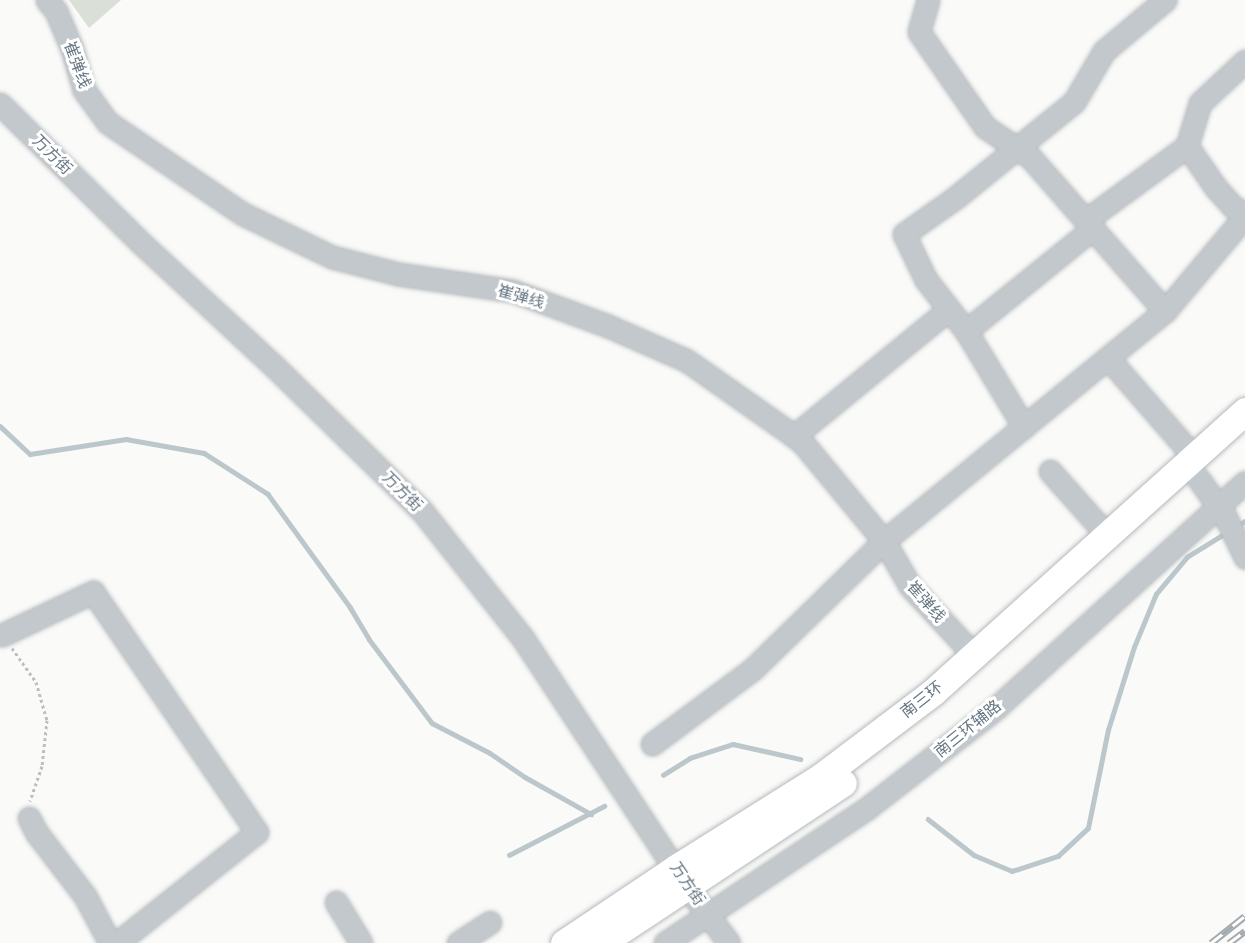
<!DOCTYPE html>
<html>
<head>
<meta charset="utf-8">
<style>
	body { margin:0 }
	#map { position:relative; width:1245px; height:943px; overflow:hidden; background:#fafaf8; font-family:"Varela Round","Noto Sans SC",sans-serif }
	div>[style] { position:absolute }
	.green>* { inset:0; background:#dadfd7 }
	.stream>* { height:4.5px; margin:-2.25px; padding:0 2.25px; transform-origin:2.25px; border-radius:2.25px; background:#bbc7cb }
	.path>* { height:3px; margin-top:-1.5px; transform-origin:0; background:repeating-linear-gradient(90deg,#bbbfc2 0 3px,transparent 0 6px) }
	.roads { filter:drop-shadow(0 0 2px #b5babe) drop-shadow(0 0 2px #b5babe) }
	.minor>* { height:21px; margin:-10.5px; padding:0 10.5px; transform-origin:10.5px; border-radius:10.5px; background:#c3c8cc }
	.major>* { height:27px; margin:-13.5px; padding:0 13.5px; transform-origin:13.5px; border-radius:13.5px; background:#fff }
	.rail>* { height:7px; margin-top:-3.5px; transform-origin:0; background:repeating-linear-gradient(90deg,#fff 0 14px,#a2aab0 0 28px); box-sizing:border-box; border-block:2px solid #a2aab0 }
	span { translate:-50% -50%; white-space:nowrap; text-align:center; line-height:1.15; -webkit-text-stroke:6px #fff; paint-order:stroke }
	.street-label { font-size:16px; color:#657683 }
</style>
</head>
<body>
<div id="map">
	<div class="green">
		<i style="clip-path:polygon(69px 0,121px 0,89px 28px)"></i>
	</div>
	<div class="stream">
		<i style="left:0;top:426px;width:41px;rotate:43deg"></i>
		<i style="left:30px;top:454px;width:97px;rotate:-8.9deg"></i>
		<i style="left:126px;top:439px;width:79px;rotate:10.2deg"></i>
		<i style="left:204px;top:453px;width:76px;rotate:32.6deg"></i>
		<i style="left:268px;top:494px;width:140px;rotate:54deg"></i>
		<i style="left:350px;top:607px;width:37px;rotate:59deg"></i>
		<i style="left:369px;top:639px;width:105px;rotate:53.1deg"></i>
		<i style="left:432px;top:723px;width:65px;rotate:27.3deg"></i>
		<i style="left:490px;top:753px;width:42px;rotate:34.4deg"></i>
		<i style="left:525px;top:777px;width:76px;rotate:29.3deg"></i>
		<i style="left:1237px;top:526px;width:9px;rotate:-32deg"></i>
		<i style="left:663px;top:775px;width:32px;rotate:-32deg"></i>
		<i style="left:690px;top:758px;width:45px;rotate:-18deg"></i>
		<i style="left:733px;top:744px;width:69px;rotate:12.6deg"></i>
		<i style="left:928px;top:819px;width:58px;rotate:38deg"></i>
		<i style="left:974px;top:855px;width:41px;rotate:22.8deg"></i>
		<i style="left:1012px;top:871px;width:48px;rotate:-18.1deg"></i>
		<i style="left:1058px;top:856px;width:41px;rotate:-43deg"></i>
		<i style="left:1088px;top:828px;width:100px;rotate:-78.5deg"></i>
		<i style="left:1108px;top:730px;width:87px;rotate:-72.6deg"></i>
		<i style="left:1134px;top:647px;width:57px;rotate:-67.5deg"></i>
		<i style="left:1156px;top:594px;width:48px;rotate:-50deg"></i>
		<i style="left:1187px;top:557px;width:47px;rotate:-32deg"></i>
		<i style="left:509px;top:855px;width:107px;rotate:-27.3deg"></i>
	</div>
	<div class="path">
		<i style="left:12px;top:648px;width:42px;rotate:54.8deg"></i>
		<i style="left:36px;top:682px;width:40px;rotate:74deg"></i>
		<i style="left:47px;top:720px;width:46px;rotate:96.2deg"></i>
		<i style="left:42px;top:766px;width:37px;rotate:109deg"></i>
	</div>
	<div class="roads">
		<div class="minor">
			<i style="left:47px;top:0;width:14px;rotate:51deg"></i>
			<i style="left:56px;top:11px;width:41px;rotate:67.2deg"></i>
			<i style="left:72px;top:49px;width:43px;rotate:73.7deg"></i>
			<i style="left:84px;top:90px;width:39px;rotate:54deg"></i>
			<i style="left:107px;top:122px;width:164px;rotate:34.1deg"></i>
			<i style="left:243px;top:214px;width:99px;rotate:25.8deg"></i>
			<i style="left:332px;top:257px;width:68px;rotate:14.4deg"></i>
			<i style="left:398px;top:274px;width:116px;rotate:8.4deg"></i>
			<i style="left:513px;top:291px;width:101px;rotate:20.2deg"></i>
			<i style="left:608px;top:326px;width:85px;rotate:23.6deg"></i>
			<i style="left:686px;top:360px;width:132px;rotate:35.1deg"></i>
			<i style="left:794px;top:436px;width:10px;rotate:37deg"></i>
			<i style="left:802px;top:442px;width:129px;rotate:50.4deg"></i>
			<i style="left:884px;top:541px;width:52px;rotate:60deg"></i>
			<i style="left:910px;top:586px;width:94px;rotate:47.2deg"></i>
			<i style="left:928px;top:0;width:33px;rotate:106deg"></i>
			<i style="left:919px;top:32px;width:116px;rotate:55.2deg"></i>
			<i style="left:985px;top:127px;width:54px;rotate:33.7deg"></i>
			<i style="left:1030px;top:157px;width:205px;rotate:48.8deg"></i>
			<i style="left:0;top:104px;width:197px;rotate:44.6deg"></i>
			<i style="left:140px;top:242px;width:183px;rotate:42.8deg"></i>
			<i style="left:274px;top:366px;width:207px;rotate:44.4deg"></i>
			<i style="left:422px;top:511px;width:161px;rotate:51.6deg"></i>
			<i style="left:522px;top:637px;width:298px;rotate:56.6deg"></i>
			<i style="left:686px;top:886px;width:71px;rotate:53deg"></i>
			<i style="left:1187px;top:146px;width:51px;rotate:55.4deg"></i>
			<i style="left:1216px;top:188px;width:24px;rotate:48deg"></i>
			<i style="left:1232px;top:206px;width:15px;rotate:32deg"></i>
			<i style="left:1086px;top:220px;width:125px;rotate:-36.2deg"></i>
			<i style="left:1187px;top:146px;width:45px;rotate:-73.2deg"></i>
			<i style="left:1200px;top:103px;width:62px;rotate:-43deg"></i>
			<i style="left:966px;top:331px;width:65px;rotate:-128.1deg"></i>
			<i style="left:926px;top:280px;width:51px;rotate:-115.6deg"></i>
			<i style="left:904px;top:234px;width:62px;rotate:-35.2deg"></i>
			<i style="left:955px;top:198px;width:153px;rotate:-38.9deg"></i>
			<i style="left:1074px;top:102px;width:59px;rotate:-59.5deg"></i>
			<i style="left:1104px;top:51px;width:80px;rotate:-39.9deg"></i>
			<i style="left:1108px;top:358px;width:131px;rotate:49deg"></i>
			<i style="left:1024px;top:427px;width:112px;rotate:-121.1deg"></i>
			<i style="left:966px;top:331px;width:164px;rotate:-39deg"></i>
			<i style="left:794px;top:436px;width:200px;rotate:-39.3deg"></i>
			<i style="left:1050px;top:471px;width:86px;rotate:48.3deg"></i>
			<i style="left:1198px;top:478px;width:47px;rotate:54.6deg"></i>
			<i style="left:1225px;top:516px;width:46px;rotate:64deg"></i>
			<i style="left:2px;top:635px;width:101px;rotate:-25.3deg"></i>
			<i style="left:93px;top:592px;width:291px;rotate:55.7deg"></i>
			<i style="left:257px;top:832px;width:179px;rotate:141.6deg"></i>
			<i style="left:652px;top:744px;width:126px;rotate:-36.6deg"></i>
			<i style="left:753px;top:669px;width:183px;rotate:-44.3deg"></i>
			<i style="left:884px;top:541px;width:363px;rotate:-39.3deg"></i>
			<i style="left:1165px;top:311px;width:124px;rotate:-49.9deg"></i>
			<i style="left:29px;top:818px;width:16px;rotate:63deg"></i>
			<i style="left:36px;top:832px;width:81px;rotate:52.6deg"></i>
			<i style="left:85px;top:896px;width:53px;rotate:62deg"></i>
			<i style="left:336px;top:902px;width:48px;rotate:58.6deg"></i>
			<i style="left:458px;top:943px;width:38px;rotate:-33deg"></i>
			<i style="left:665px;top:943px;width:242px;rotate:-33.7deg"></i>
			<i style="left:866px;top:809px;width:165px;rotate:-37.8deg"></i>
			<i style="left:996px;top:708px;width:336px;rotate:-42.2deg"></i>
		</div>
		<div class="major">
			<i style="left:564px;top:943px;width:135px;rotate:-33.8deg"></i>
			<i style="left:676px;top:868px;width:173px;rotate:-32.2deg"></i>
			<i style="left:822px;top:776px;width:139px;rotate:-37.1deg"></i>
			<i style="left:933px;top:692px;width:420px;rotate:-42deg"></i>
			<i style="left:601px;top:943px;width:290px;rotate:-33.5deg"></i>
		</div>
	</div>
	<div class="rail">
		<i style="left:1211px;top:943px;width:43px;rotate:-38.5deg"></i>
		<i style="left:1229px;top:943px;width:20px;rotate:-37deg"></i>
	</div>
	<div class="street-label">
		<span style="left:77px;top:65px;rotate:70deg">崔弹线</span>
		<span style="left:52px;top:155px;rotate:45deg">万方街</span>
		<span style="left:521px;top:297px;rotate:16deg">崔弹线</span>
		<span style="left:402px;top:492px;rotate:45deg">万方街</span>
		<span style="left:926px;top:602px;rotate:49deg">崔弹线</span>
		<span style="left:922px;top:700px;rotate:-38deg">南三环</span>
		<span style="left:968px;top:729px;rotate:-39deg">南三环辅路</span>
		<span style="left:687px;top:884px;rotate:56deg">万方街</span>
	</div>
</div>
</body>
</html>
